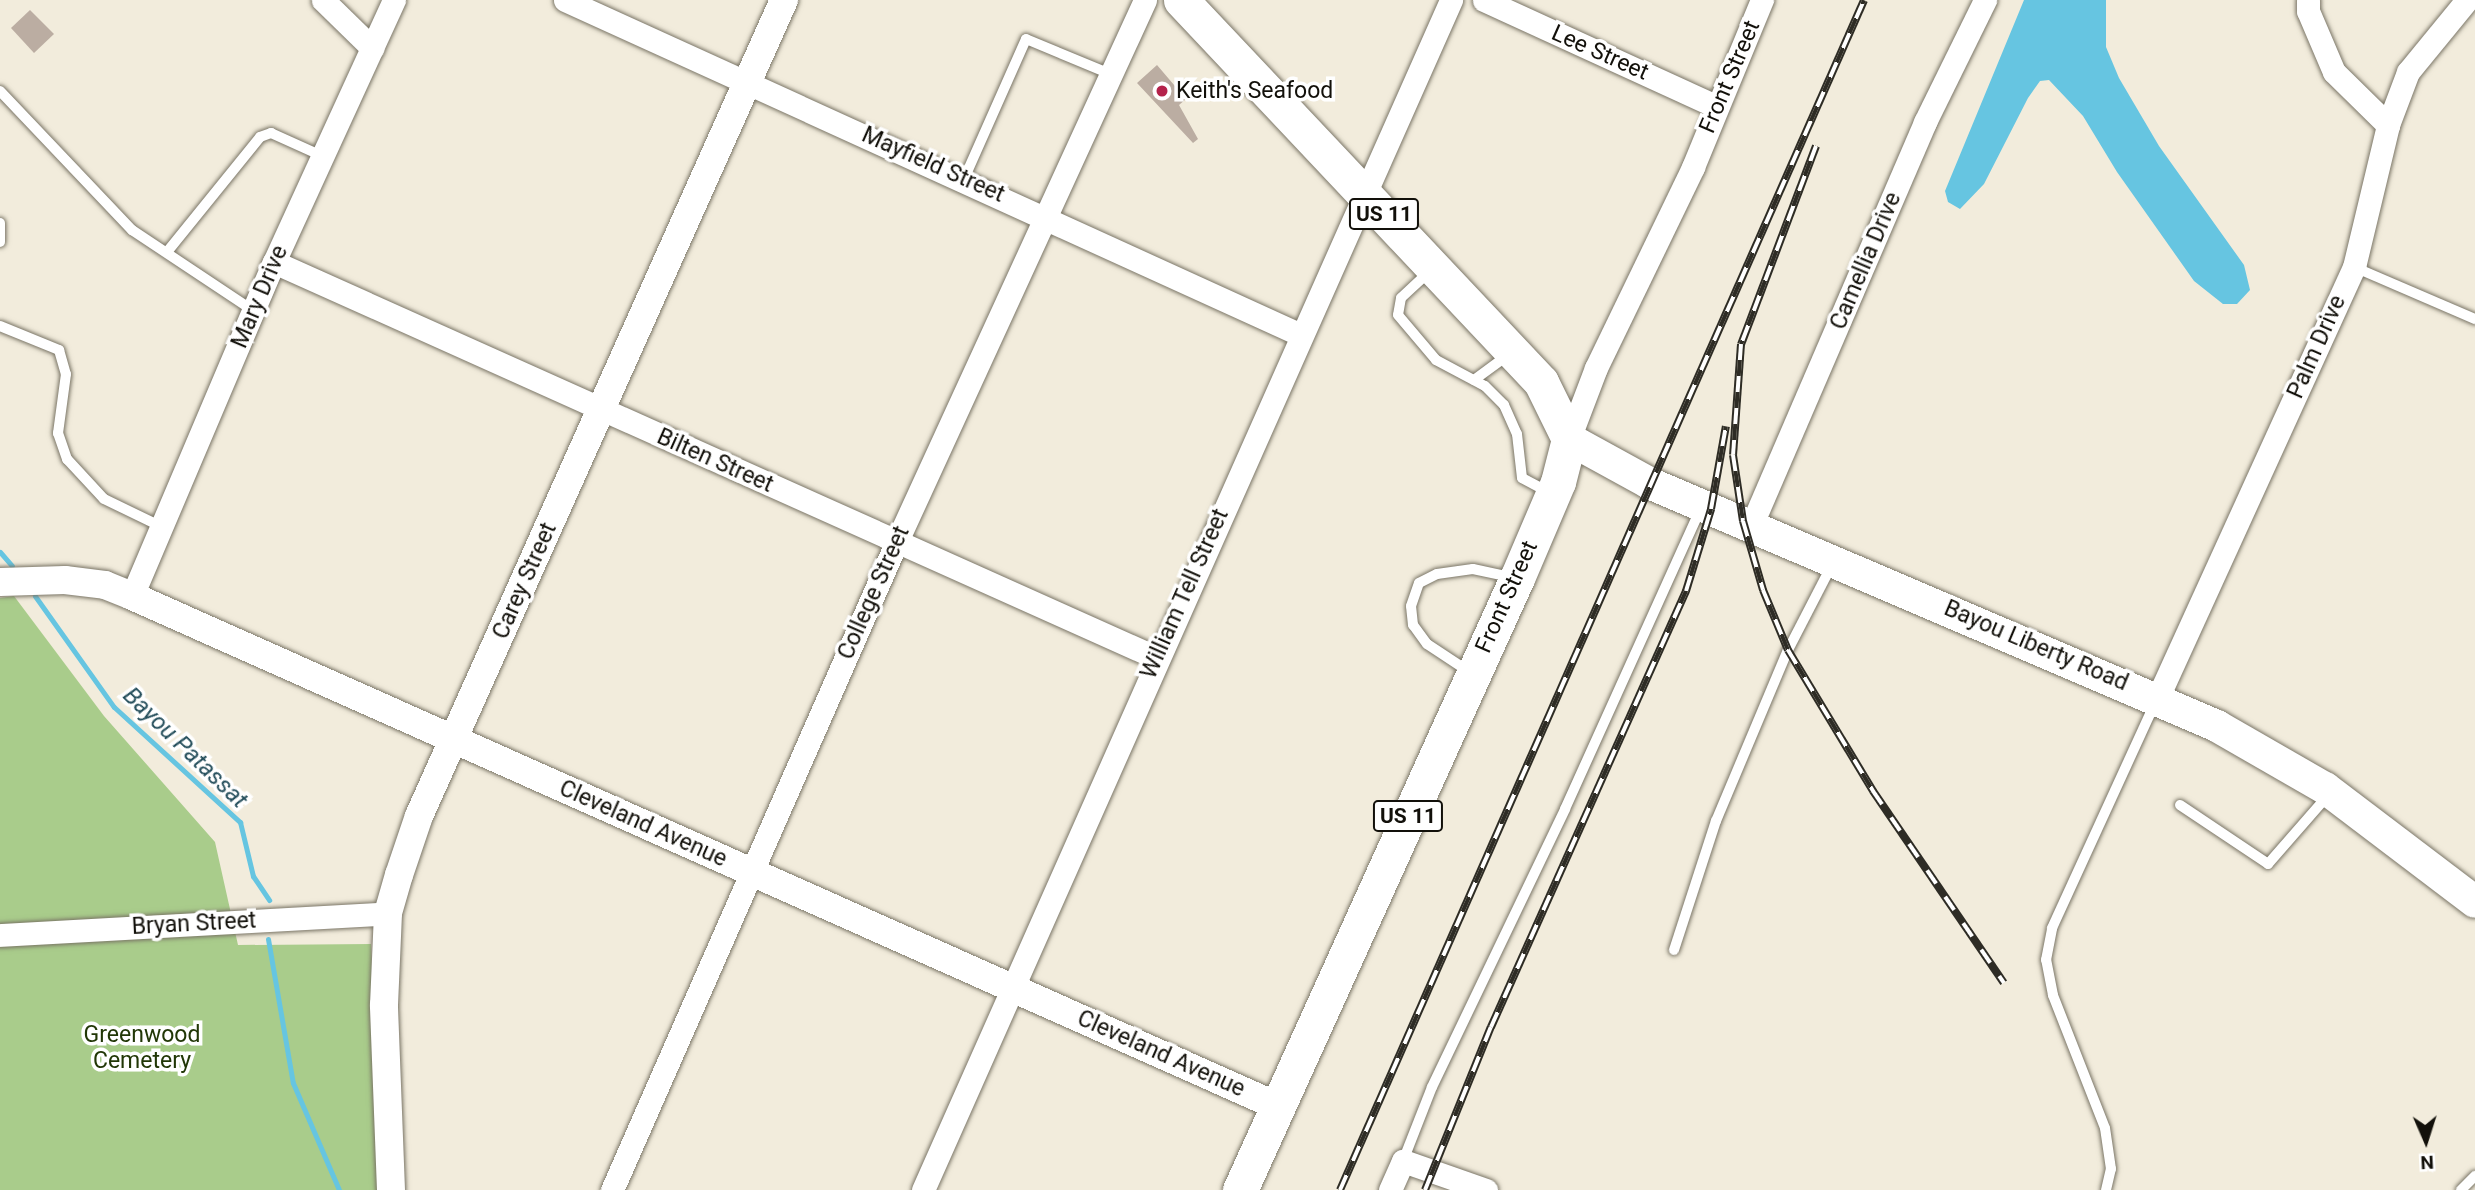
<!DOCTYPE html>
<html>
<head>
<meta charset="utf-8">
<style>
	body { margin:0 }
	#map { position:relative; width:2475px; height:1190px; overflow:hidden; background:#f2ecdc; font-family:Roboto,sans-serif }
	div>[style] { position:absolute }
	.green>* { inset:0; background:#a9cc8b }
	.water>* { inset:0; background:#66c5e1 }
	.stream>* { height:5px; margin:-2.5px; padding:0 2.5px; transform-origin:2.5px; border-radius:2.5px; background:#66c5e1 }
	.building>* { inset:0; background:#bbada2 }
	.roads { filter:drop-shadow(0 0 2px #7a7566) drop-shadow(0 0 2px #7a7566) }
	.service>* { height:10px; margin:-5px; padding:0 5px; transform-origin:5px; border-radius:5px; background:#fff }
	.minor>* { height:23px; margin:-11.5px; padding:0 11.5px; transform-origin:11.5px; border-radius:11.5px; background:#fff }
	.tertiary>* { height:28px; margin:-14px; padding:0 14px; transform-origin:14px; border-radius:14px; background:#fff }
	.secondary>* { height:32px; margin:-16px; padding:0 16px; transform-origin:16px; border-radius:16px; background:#fff }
	.primary>* { height:35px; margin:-17.5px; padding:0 17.5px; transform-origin:17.5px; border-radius:17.5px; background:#fff }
	.rail>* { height:8px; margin-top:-4px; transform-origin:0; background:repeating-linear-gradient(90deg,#fff 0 16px,#2e2c25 0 32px); box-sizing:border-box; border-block:2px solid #2e2c25 }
	.dots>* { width:19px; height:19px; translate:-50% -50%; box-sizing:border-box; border:4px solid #fff; border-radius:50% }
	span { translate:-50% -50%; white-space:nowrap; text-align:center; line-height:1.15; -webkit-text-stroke:7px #fff; paint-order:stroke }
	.shield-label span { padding:2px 5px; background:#fff; border:2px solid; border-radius:5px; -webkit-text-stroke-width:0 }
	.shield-label { font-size:21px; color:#12100a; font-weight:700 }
	.street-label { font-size:23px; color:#12100a }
	.poi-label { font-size:23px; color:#12100a }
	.left { translate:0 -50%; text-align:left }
	.park-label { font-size:23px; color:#213706 }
	.water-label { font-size:24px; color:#234d5a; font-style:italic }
	.north { position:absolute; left:2391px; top:1106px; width:70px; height:70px; -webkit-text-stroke:5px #fff; paint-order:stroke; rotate:177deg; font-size:19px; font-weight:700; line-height:28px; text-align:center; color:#12100a }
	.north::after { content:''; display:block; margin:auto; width:24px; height:32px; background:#12100a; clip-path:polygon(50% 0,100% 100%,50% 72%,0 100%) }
</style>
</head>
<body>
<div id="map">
	<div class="green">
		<i style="clip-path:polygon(14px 596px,104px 716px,215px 842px,238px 945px,371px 944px,381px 1190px,0 1190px,0 598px)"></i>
	</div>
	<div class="water">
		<i style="clip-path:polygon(2024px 0,2106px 0,2106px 47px,2119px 78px,2159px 146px,2244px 265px,2250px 290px,2237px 304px,2223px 304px,2194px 281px,2117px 172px,2083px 116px,2049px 80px,2040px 81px,2028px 98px,1984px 184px,1960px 209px,1948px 202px,1945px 191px)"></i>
	</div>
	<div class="stream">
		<i style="left:0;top:552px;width:18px;rotate:49deg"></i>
		<i style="left:35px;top:596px;width:136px;rotate:54.6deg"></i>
		<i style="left:114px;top:707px;width:171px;rotate:42.4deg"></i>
		<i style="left:240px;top:822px;width:56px;rotate:76.5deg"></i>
		<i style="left:253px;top:876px;width:29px;rotate:56deg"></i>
		<i style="left:268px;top:939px;width:146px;rotate:80.2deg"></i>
		<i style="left:293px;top:1083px;width:116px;rotate:66.7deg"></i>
	</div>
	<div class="building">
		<i style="clip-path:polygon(30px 10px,54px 34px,34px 53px,11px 28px)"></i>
		<i style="clip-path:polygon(1157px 65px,1186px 99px,1179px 105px,1198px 139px,1193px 143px,1137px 83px)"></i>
	</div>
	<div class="roads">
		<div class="service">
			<i style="left:0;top:91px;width:192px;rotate:46.5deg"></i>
			<i style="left:132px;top:230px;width:146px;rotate:33.6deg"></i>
			<i style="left:964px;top:179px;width:153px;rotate:-66.1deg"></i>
			<i style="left:1026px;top:39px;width:91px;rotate:22.6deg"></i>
			<i style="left:0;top:223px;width:19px;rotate:90deg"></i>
			<i style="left:167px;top:252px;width:148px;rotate:-51deg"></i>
			<i style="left:260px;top:137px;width:12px;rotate:-20deg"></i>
			<i style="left:271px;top:133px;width:56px;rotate:24.3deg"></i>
			<i style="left:2354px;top:267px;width:132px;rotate:23.3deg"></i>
			<i style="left:1431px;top:270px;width:41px;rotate:137deg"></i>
			<i style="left:1401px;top:298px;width:17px;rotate:100deg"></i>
			<i style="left:1398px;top:315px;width:59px;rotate:49.8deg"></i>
			<i style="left:1436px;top:360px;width:55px;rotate:28deg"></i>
			<i style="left:1485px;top:386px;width:27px;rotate:45deg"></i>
			<i style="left:1504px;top:405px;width:32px;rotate:66deg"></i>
			<i style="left:1517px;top:434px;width:44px;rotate:83.5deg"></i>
			<i style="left:1522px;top:478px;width:32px;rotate:28deg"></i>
			<i style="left:0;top:326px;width:64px;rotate:22.1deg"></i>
			<i style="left:59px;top:350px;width:25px;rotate:74deg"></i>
			<i style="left:66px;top:374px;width:60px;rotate:97.7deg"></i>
			<i style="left:58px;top:433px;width:28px;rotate:71deg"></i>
			<i style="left:67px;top:459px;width:54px;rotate:47.2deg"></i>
			<i style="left:104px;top:499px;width:64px;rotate:25.8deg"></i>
			<i style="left:1474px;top:380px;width:42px;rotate:-36.3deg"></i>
			<i style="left:1468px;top:671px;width:49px;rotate:-146.6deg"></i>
			<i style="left:1427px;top:644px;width:24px;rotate:-126deg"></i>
			<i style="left:1413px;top:625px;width:19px;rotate:-96deg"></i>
			<i style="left:1411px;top:606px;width:24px;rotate:-71deg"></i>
			<i style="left:1419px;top:583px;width:20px;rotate:-27deg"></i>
			<i style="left:1437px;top:574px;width:36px;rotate:-8deg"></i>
			<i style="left:1473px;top:569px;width:40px;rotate:12deg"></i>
			<i style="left:2180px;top:805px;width:106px;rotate:33.8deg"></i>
			<i style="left:2268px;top:864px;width:93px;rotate:-48.9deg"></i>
			<i style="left:1674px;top:950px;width:136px;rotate:-72deg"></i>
			<i style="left:1716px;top:821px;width:186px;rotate:-67.2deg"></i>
			<i style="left:1788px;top:650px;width:98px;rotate:-62.7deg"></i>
			<i style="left:1403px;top:1161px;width:79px;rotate:-68.6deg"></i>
			<i style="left:1432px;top:1087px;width:308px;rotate:-64.4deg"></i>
			<i style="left:1565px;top:809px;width:330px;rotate:-65.7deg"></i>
			<i style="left:2106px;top:1190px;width:22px;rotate:-77deg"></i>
			<i style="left:2111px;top:1169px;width:41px;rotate:-98.3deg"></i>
			<i style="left:2105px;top:1128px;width:143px;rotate:-111.4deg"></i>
			<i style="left:2053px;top:995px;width:36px;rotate:-101deg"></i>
			<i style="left:2046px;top:960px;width:33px;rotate:-79deg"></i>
			<i style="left:2052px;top:928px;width:247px;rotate:-65.4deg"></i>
			<i style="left:2461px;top:1190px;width:20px;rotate:-45deg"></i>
		</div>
		<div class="minor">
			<i style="left:323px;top:0;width:69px;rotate:44.4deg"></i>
			<i style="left:565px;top:0;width:806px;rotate:24.47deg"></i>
			<i style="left:1484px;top:0;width:255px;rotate:24.6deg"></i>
			<i style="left:2308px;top:0;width:11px;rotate:90deg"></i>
			<i style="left:2308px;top:11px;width:66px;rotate:66.9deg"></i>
			<i style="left:2334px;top:72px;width:76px;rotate:44.5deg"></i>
			<i style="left:274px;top:262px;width:968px;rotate:24.15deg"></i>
			<i style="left:1569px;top:439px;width:76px;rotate:-69.2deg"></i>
			<i style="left:1596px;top:368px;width:223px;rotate:-64.2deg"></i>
			<i style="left:1693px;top:167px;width:181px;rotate:-67.6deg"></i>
			<i style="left:1752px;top:524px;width:438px;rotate:-66.7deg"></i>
			<i style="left:1925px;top:122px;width:136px;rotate:-63.8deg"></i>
			<i style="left:132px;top:596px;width:363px;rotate:-67deg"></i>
			<i style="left:274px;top:262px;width:288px;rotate:-65.4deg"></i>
			<i style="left:2158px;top:697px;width:473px;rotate:-65.5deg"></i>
			<i style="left:2354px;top:267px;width:146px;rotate:-76.5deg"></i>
			<i style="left:2388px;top:125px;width:57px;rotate:-69.3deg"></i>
			<i style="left:2408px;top:72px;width:93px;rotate:-50.7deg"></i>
			<i style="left:0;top:935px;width:389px;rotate:-3.2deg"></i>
			<i style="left:612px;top:1190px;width:709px;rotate:-66.29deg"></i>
			<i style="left:897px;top:541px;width:595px;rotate:-65.37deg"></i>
			<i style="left:923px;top:1190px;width:1302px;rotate:-66.07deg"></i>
			<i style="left:1390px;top:1190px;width:32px;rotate:-66deg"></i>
			<i style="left:1403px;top:1161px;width:88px;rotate:19.3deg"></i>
		</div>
		<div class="tertiary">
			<i style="left:0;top:582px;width:65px;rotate:-1.8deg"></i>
			<i style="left:65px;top:580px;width:40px;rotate:7.1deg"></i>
			<i style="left:105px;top:585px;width:29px;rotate:22deg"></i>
			<i style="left:132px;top:596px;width:1253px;rotate:24.01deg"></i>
			<i style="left:391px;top:1190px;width:185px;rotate:-92.2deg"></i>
			<i style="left:384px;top:1005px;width:92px;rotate:-87.5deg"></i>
			<i style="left:388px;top:913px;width:40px;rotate:-74deg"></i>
			<i style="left:399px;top:875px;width:62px;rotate:-71.3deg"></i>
			<i style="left:419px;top:816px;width:894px;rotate:-65.9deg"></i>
		</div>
		<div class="secondary">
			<i style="left:1569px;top:439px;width:91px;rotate:28.8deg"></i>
			<i style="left:1649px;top:483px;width:618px;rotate:23.16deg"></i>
			<i style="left:2217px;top:726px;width:125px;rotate:29.9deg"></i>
			<i style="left:2325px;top:788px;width:188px;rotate:37.2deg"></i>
		</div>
		<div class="primary">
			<i style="left:1181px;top:0;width:525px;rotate:46.7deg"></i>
			<i style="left:1541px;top:382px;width:64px;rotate:63.8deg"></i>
			<i style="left:1569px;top:439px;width:44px;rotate:104.3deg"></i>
			<i style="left:1558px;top:482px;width:104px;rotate:113.1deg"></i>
			<i style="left:1517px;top:578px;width:672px;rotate:114.35deg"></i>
		</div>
	</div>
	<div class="rail">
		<i style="left:1816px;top:146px;width:212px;rotate:110.7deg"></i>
		<i style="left:1741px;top:344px;width:111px;rotate:94.1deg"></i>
		<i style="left:1733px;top:455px;width:67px;rotate:81.4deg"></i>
		<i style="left:1743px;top:521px;width:72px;rotate:73.8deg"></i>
		<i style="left:1763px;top:590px;width:65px;rotate:67.4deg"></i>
		<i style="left:1788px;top:650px;width:165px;rotate:58.9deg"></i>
		<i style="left:1873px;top:791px;width:232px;rotate:55.7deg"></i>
		<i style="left:1340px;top:1190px;width:1300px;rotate:-66.23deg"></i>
		<i style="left:1425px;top:1190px;width:176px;rotate:-68deg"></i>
		<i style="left:1491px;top:1027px;width:478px;rotate:-65.9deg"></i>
		<i style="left:1686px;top:591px;width:86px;rotate:-73deg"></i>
		<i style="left:1711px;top:509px;width:84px;rotate:-79.8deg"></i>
	</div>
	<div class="dots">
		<i style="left:1162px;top:91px;background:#b4224b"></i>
	</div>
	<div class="shield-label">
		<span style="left:1384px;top:214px">US 11</span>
		<span style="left:1408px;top:816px">US 11</span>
	</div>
	<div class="street-label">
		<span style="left:1600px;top:53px;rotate:24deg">Lee Street</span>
		<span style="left:1730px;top:77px;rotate:-67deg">Front Street</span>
		<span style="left:933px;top:165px;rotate:24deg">Mayfield Street</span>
		<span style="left:1866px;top:261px;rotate:-67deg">Camellia Drive</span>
		<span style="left:260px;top:297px;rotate:-67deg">Mary Drive</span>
		<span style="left:2317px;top:347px;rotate:-66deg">Palm Drive</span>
		<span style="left:715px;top:461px;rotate:24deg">Bilten Street</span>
		<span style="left:525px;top:581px;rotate:-66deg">Carey Street</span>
		<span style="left:874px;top:593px;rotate:-66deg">College Street</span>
		<span style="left:1185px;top:594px;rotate:-66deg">William Tell Street</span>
		<span style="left:1507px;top:597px;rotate:-66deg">Front Street</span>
		<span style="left:2036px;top:646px;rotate:23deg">Bayou Liberty Road</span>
		<span style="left:643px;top:824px;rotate:24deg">Cleveland Avenue</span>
		<span style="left:194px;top:924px;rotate:-3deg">Bryan Street</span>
		<span style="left:1161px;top:1054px;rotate:24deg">Cleveland Avenue</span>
	</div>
	<div class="poi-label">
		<span class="left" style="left:1176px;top:91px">Keith's Seafood</span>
	</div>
	<div class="park-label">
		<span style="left:142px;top:1048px">Greenwood<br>Cemetery</span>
	</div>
	<div class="water-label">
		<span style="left:185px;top:748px;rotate:44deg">Bayou Patassat</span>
	</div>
	<div class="north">N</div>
</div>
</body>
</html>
